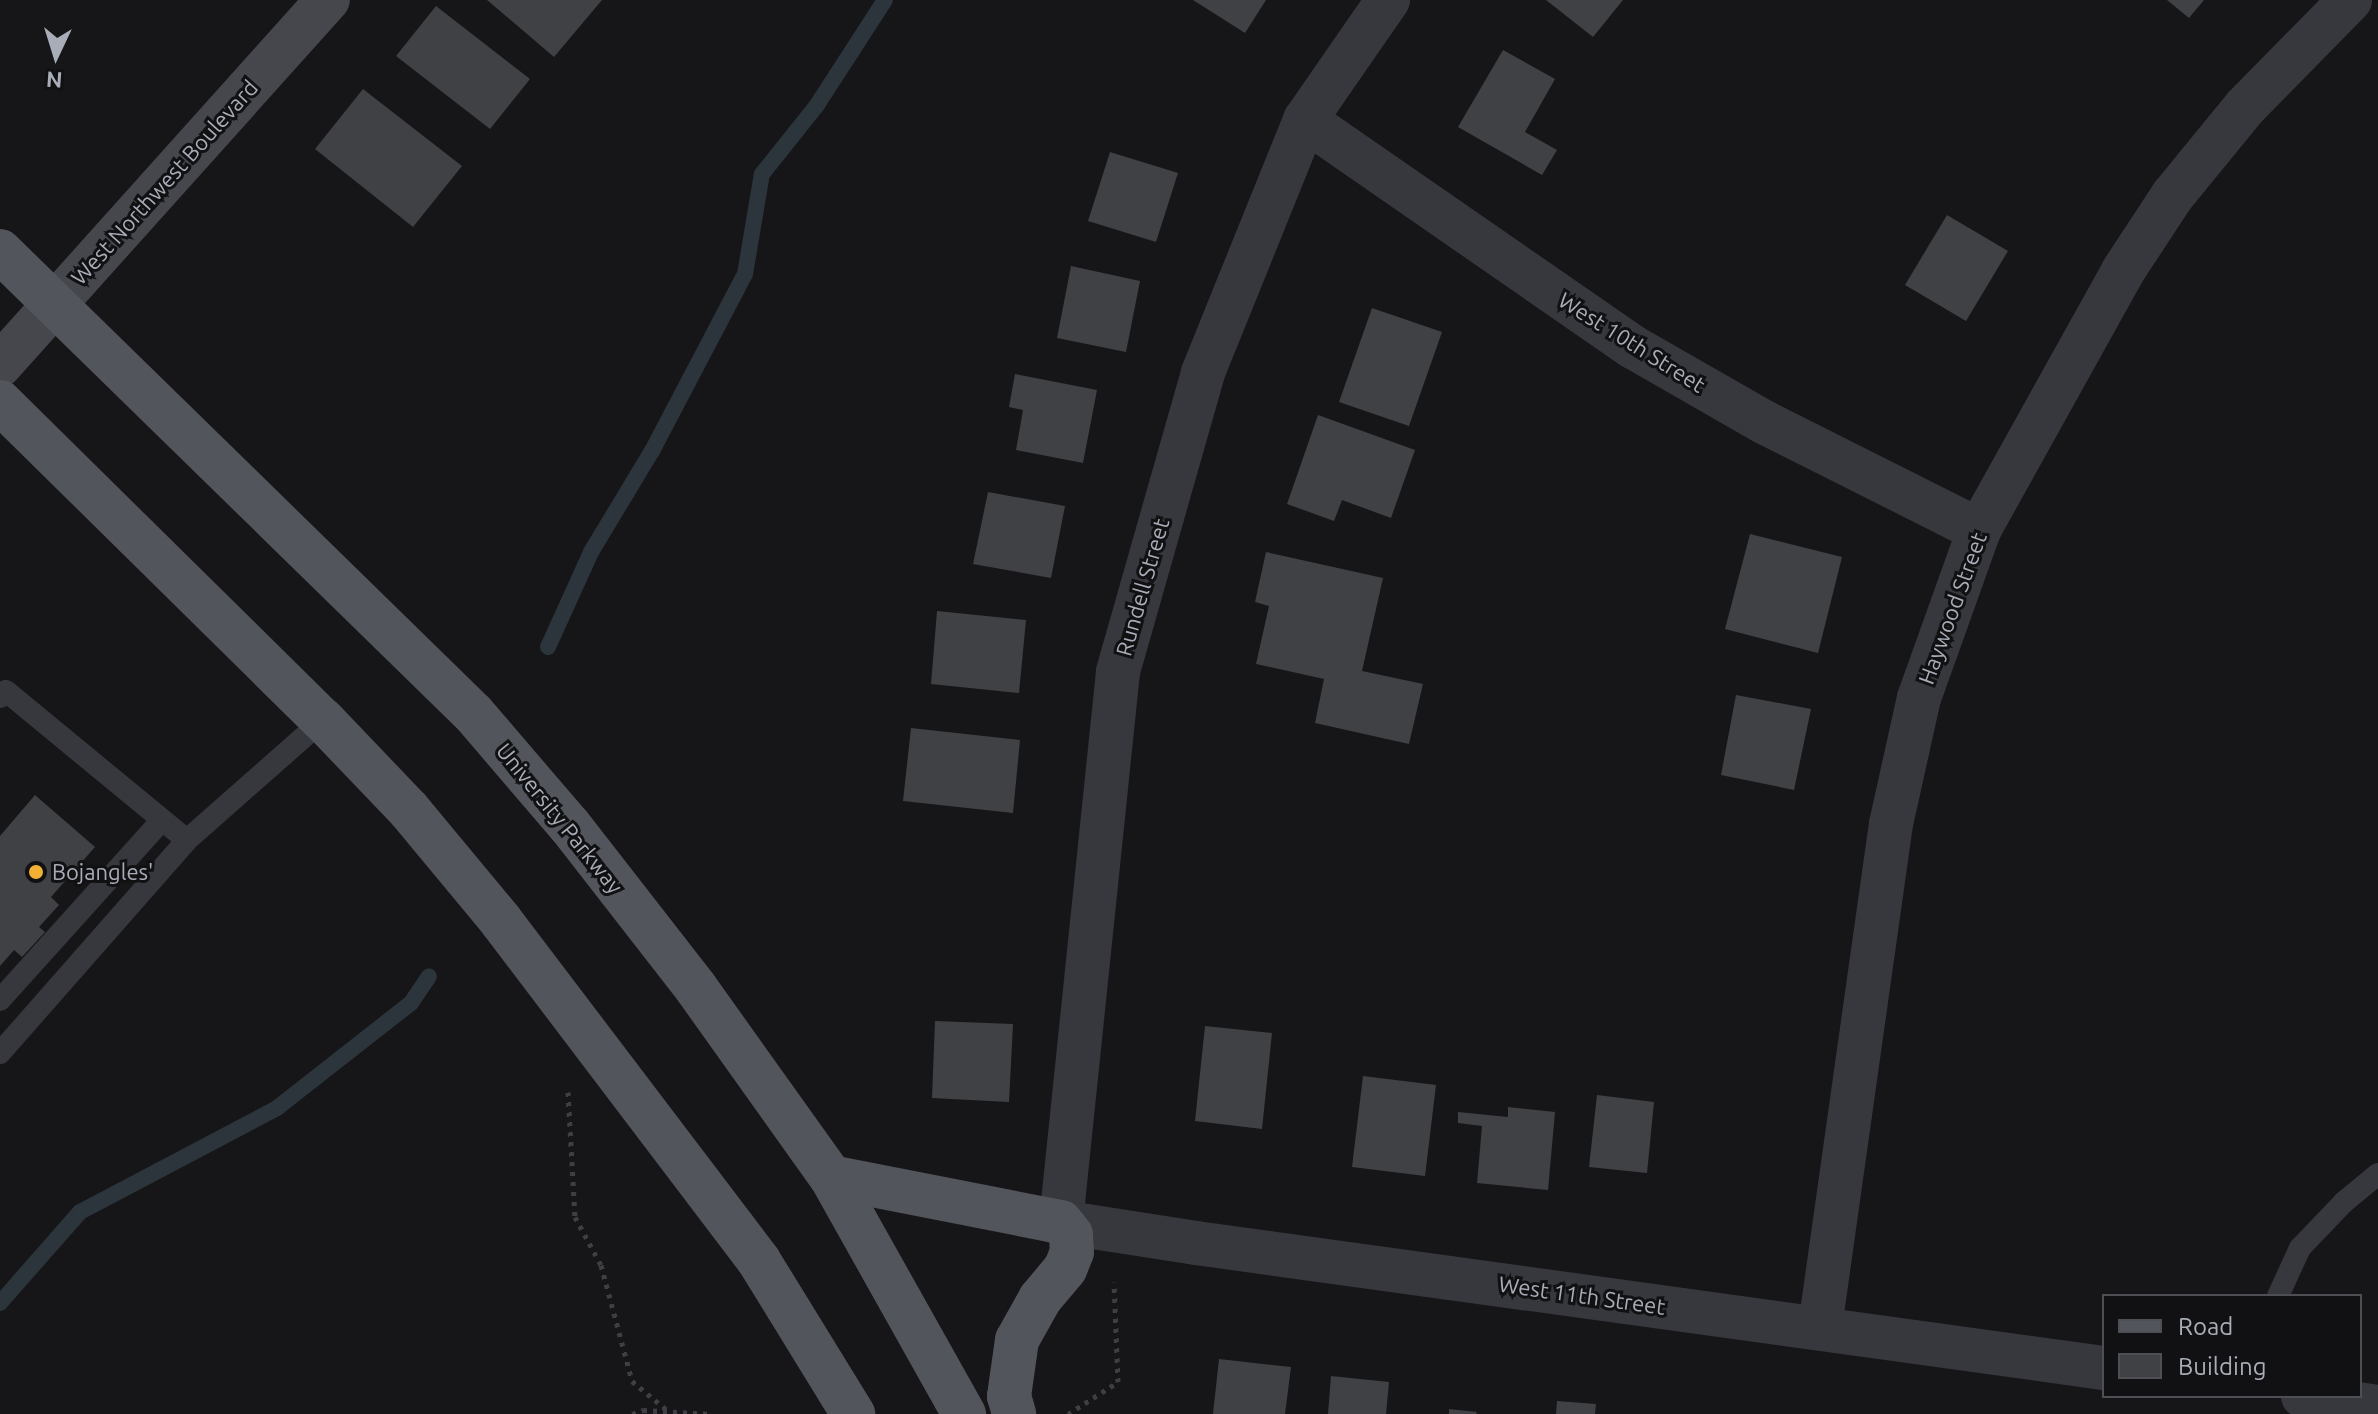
<!DOCTYPE html>
<html>
<head>
<meta charset="utf-8">
<style>
	body { margin:0 }
	#map { position:relative; width:2378px; height:1414px; overflow:hidden; background:#161618; font-family:Ubuntu,sans-serif }
	div>[style] { position:absolute }
	.stream>* { height:16px; margin:-8px; padding:0 8px; transform-origin:8px; border-radius:8px; background:#2c353c }
	.building>* { inset:0; background:#404145 }
	.path>* { height:5px; margin-top:-2.5px; transform-origin:0; background:repeating-linear-gradient(90deg,#3d3f44 0 4px,transparent 0 10px) }
	.lane>* { height:22px; margin:-11px; padding:0 11px; transform-origin:11px; border-radius:11px; background:#37383d }
	.street>* { height:44px; margin:-22px; padding:0 22px; transform-origin:22px; border-radius:22px; background:#37383d }
	.secondary>* { height:44px; margin:-22px; padding:0 22px; transform-origin:22px; border-radius:22px; background:#45474d }
	.primary>* { height:44px; margin:-22px; padding:0 22px; transform-origin:22px; border-radius:22px; background:#53555c }
	.dots>* { width:22px; height:22px; translate:-50% -50%; box-sizing:border-box; border:4px solid #111113; border-radius:50% }
	span { translate:-50% -50%; white-space:nowrap; text-align:center; line-height:1.15; -webkit-text-stroke:6px #111113; paint-order:stroke }
	.street-label { font-size:22px; color:#a8adb8 }
	.poi-label { font-size:22px; color:#a8adb8 }
	.left { translate:0 -50%; text-align:left }
	.legend { position:absolute; left:2102px; top:1294px; width:260px; height:104px; box-sizing:border-box; background:#111113; border:2px solid #4d4f55; margin:0; padding:10px 14px; list-style:none; font-size:24px; color:#a8adb8 }
	.legend li { display:flex; align-items:center; gap:16px; height:40px }
	.legend b { width:40px; border:2px solid #4d4f55 }
	.north { position:absolute; left:16px; top:16px; width:80px; height:80px; -webkit-text-stroke:6px #111113; paint-order:stroke; rotate:184deg; font-size:22px; font-weight:700; line-height:32px; text-align:center; color:#a8adb8 }
	.north::after { content:''; display:block; margin:auto; width:28px; height:36px; background:#a8adb8; clip-path:polygon(50% 0,100% 100%,50% 72%,0 100%) }
</style>
</head>
<body>
<div id="map">
	<div class="stream">
		<i style="left:548px;top:647px;width:104px;rotate:-65.6deg"></i>
		<i style="left:591px;top:552px;width:118px;rotate:-58.9deg"></i>
		<i style="left:652px;top:451px;width:200px;rotate:-62.3deg"></i>
		<i style="left:745px;top:274px;width:101px;rotate:-80.4deg"></i>
		<i style="left:762px;top:174px;width:88px;rotate:-51.4deg"></i>
		<i style="left:817px;top:105px;width:125px;rotate:-57.1deg"></i>
		<i style="left:0;top:1303px;width:121px;rotate:-48.7deg"></i>
		<i style="left:80px;top:1212px;width:223px;rotate:-27.8deg"></i>
		<i style="left:277px;top:1108px;width:170px;rotate:-38.1deg"></i>
		<i style="left:411px;top:1003px;width:32px;rotate:-56deg"></i>
	</div>
	<div class="building">
		<i style="clip-path:polygon(487px 0,602px 0,554px 57px)"></i>
		<i style="clip-path:polygon(1193px 0,1266px 0,1245px 33px)"></i>
		<i style="clip-path:polygon(1546px 0,1623px 0,1593px 37px)"></i>
		<i style="clip-path:polygon(2167px 0,2204px 0,2189px 18px)"></i>
		<i style="clip-path:polygon(436px 6px,530px 79px,490px 129px,396px 56px)"></i>
		<i style="clip-path:polygon(1503px 50px,1555px 79px,1525px 132px,1557px 150px,1542px 175px,1458px 127px)"></i>
		<i style="clip-path:polygon(363px 89px,462px 166px,413px 227px,315px 149px)"></i>
		<i style="clip-path:polygon(1110px 152px,1178px 173px,1156px 242px,1088px 221px)"></i>
		<i style="clip-path:polygon(1947px 215px,2008px 251px,1966px 321px,1905px 285px)"></i>
		<i style="clip-path:polygon(1071px 266px,1140px 281px,1126px 352px,1057px 338px)"></i>
		<i style="clip-path:polygon(1372px 308px,1442px 332px,1409px 426px,1339px 402px)"></i>
		<i style="clip-path:polygon(1015px 374px,1097px 390px,1083px 463px,1016px 450px,1023px 410px,1009px 407px)"></i>
		<i style="clip-path:polygon(1318px 415px,1415px 450px,1391px 518px,1342px 500px,1334px 521px,1287px 504px)"></i>
		<i style="clip-path:polygon(988px 492px,1065px 506px,1051px 578px,973px 564px)"></i>
		<i style="clip-path:polygon(1750px 534px,1842px 557px,1818px 653px,1725px 629px)"></i>
		<i style="clip-path:polygon(1266px 552px,1383px 578px,1362px 671px,1423px 684px,1409px 744px,1315px 723px,1324px 679px,1256px 664px,1269px 606px,1255px 602px)"></i>
		<i style="clip-path:polygon(937px 611px,1026px 620px,1019px 693px,931px 684px)"></i>
		<i style="clip-path:polygon(1736px 695px,1811px 709px,1794px 790px,1721px 775px)"></i>
		<i style="clip-path:polygon(911px 728px,1020px 740px,1013px 813px,903px 801px)"></i>
		<i style="clip-path:polygon(35px 795px,95px 847px,51px 897px,59px 905px,39px 927px,45px 932px,22px 957px,14px 950px,0 966px,0 836px)"></i>
		<i style="clip-path:polygon(935px 1021px,1013px 1024px,1009px 1102px,932px 1098px)"></i>
		<i style="clip-path:polygon(1205px 1026px,1272px 1033px,1262px 1129px,1195px 1121px)"></i>
		<i style="clip-path:polygon(1363px 1076px,1436px 1085px,1425px 1176px,1352px 1167px)"></i>
		<i style="clip-path:polygon(1597px 1095px,1654px 1102px,1647px 1173px,1589px 1167px)"></i>
		<i style="clip-path:polygon(1508px 1107px,1555px 1112px,1548px 1190px,1477px 1183px,1482px 1126px,1458px 1123px,1458px 1112px,1508px 1117px)"></i>
		<i style="clip-path:polygon(1219px 1359px,1291px 1367px,1285px 1414px,1213px 1414px)"></i>
		<i style="clip-path:polygon(1331px 1376px,1389px 1382px,1386px 1414px,1328px 1414px)"></i>
		<i style="clip-path:polygon(1557px 1401px,1596px 1404px,1595px 1414px,1556px 1414px)"></i>
		<i style="clip-path:polygon(1449px 1409px,1477px 1412px,1476px 1414px,1449px 1414px)"></i>
	</div>
	<div class="path">
		<i style="left:568px;top:1092px;width:125px;rotate:86.8deg"></i>
		<i style="left:575px;top:1217px;width:55px;rotate:61.6deg"></i>
		<i style="left:601px;top:1265px;width:120px;rotate:75deg"></i>
		<i style="left:632px;top:1381px;width:47px;rotate:39.8deg"></i>
		<i style="left:632px;top:1414px;width:12px;rotate:-20deg"></i>
		<i style="left:643px;top:1410px;width:68px;rotate:3.4deg"></i>
		<i style="left:1068px;top:1414px;width:59px;rotate:-32.6deg"></i>
		<i style="left:1118px;top:1382px;width:100px;rotate:-92.3deg"></i>
	</div>
	<div class="lane">
		<i style="left:0;top:697px;width:8px;rotate:-45deg"></i>
		<i style="left:6px;top:691px;width:234px;rotate:39.5deg"></i>
		<i style="left:0;top:1000px;width:242px;rotate:-48deg"></i>
		<i style="left:0;top:1053px;width:283px;rotate:-48.7deg"></i>
		<i style="left:187px;top:840px;width:181px;rotate:-41.4deg"></i>
		<i style="left:2278px;top:1296px;width:53px;rotate:-65.4deg"></i>
		<i style="left:2300px;top:1248px;width:64px;rotate:-46.3deg"></i>
		<i style="left:2344px;top:1202px;width:44px;rotate:-39.5deg"></i>
	</div>
	<div class="street">
		<i style="left:1388px;top:0;width:146px;rotate:124.7deg"></i>
		<i style="left:1305px;top:120px;width:273px;rotate:112deg"></i>
		<i style="left:1203px;top:373px;width:311px;rotate:105.9deg"></i>
		<i style="left:1118px;top:672px;width:553px;rotate:95.92deg"></i>
		<i style="left:1061px;top:1222px;width:137px;rotate:8.8deg"></i>
		<i style="left:1196px;top:1243px;width:917px;rotate:7.84deg"></i>
		<i style="left:1305px;top:120px;width:399px;rotate:34.7deg"></i>
		<i style="left:1633px;top:347px;width:151px;rotate:29.8deg"></i>
		<i style="left:1764px;top:422px;width:241px;rotate:26.7deg"></i>
		<i style="left:1820px;top:1327px;width:508px;rotate:-81.97deg"></i>
		<i style="left:1891px;top:824px;width:129px;rotate:-77.5deg"></i>
		<i style="left:1919px;top:698px;width:178px;rotate:-70.3deg"></i>
		<i style="left:1979px;top:530px;width:296px;rotate:-60.9deg"></i>
		<i style="left:2123px;top:271px;width:91px;rotate:-56.7deg"></i>
		<i style="left:2173px;top:195px;width:114px;rotate:-50.7deg"></i>
		<i style="left:2245px;top:107px;width:150px;rotate:-45.5deg"></i>
		<i style="left:2303px;top:1396px;width:76px;rotate:8.3deg"></i>
	</div>
	<div class="secondary">
		<i style="left:0;top:365px;width:491px;rotate:-48.1deg"></i>
	</div>
	<div class="primary">
		<i style="left:0;top:251px;width:661px;rotate:44.33deg"></i>
		<i style="left:473px;top:713px;width:149px;rotate:49.4deg"></i>
		<i style="left:570px;top:826px;width:205px;rotate:52.1deg"></i>
		<i style="left:696px;top:988px;width:232px;rotate:54.5deg"></i>
		<i style="left:831px;top:1177px;width:272px;rotate:60.7deg"></i>
		<i style="left:0;top:402px;width:453px;rotate:44.6deg"></i>
		<i style="left:323px;top:720px;width:124px;rotate:46.3deg"></i>
		<i style="left:409px;top:810px;width:144px;rotate:50.3deg"></i>
		<i style="left:501px;top:921px;width:427px;rotate:52.8deg"></i>
		<i style="left:759px;top:1261px;width:180px;rotate:58.4deg"></i>
		<i style="left:831px;top:1177px;width:234px;rotate:11.1deg"></i>
		<i style="left:1061px;top:1222px;width:16px;rotate:52deg"></i>
		<i style="left:1071px;top:1235px;width:17px;rotate:87deg"></i>
		<i style="left:1072px;top:1252px;width:18px;rotate:112deg"></i>
		<i style="left:1065px;top:1269px;width:39px;rotate:130deg"></i>
		<i style="left:1040px;top:1299px;width:47px;rotate:119.3deg"></i>
		<i style="left:1017px;top:1340px;width:57px;rotate:98.1deg"></i>
		<i style="left:1009px;top:1396px;width:19px;rotate:74deg"></i>
	</div>
	<div class="dots">
		<i style="left:36px;top:872px;background:#f2b134"></i>
	</div>
	<div class="street-label">
		<span style="left:164px;top:182px;rotate:-48deg">West Northwest Boulevard</span>
		<span style="left:1632px;top:342px;rotate:32deg">West 10th Street</span>
		<span style="left:1142px;top:587px;rotate:-74deg">Rundell Street</span>
		<span style="left:1952px;top:608px;rotate:-70deg">Haywood Street</span>
		<span style="left:560px;top:818px;rotate:51deg">University Parkway</span>
		<span style="left:1582px;top:1295px;rotate:8deg">West 11th Street</span>
	</div>
	<div class="poi-label">
		<span class="left" style="left:52px;top:872px">Bojangles'</span>
	</div>
	<ul class="legend">
	<li><b style="height:10px;background:#53555c"></b>Road</li>
	<li><b style="height:22px;background:#404145"></b>Building</li>
	</ul>
	<div class="north">N</div>
</div>
</body>
</html>
